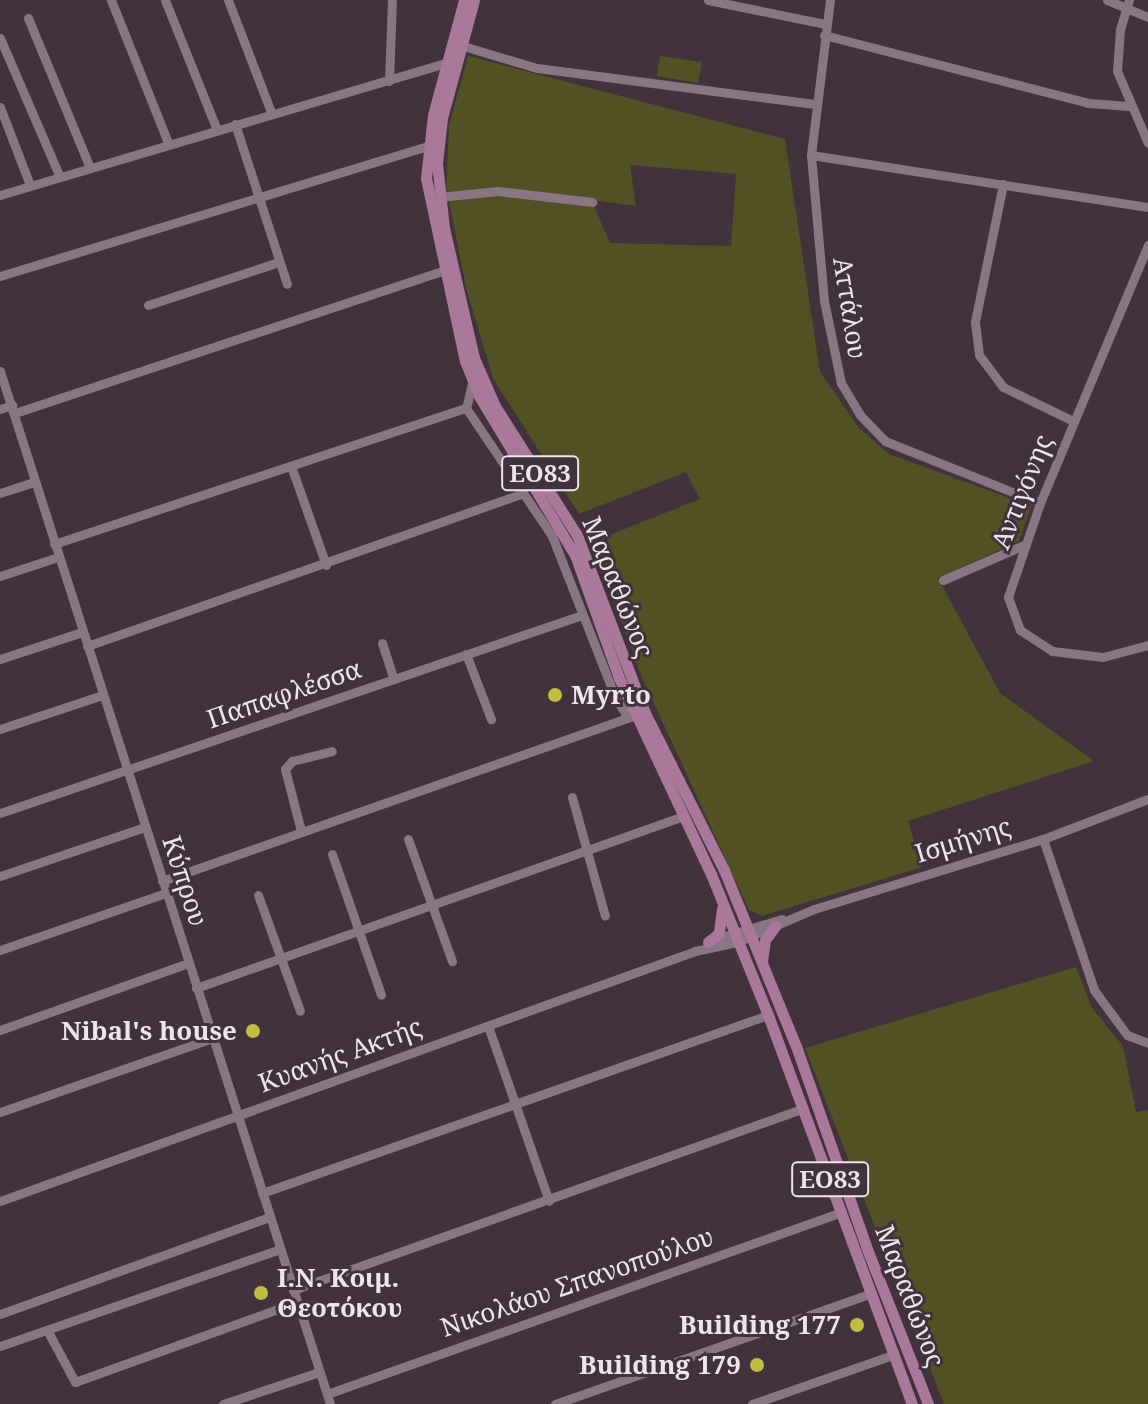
<!DOCTYPE html>
<html>
<head>
<meta charset="utf-8">
<style>
	body { margin:0 }
	#map { position:relative; width:1148px; height:1404px; overflow:hidden; background:#41323c; font-family:"Noto Serif",serif }
	div>[style] { position:absolute }
	.green>* { inset:0; background:#525124 }
	.minor>* { height:9px; margin:-4.5px; padding:0 4.5px; transform-origin:4.5px; border-radius:4.5px; background:#887682 }
	.major>* { height:11px; margin:-5.5px; padding:0 5.5px; transform-origin:5.5px; border-radius:5.5px; background:#aa789b }
	.dots>* { width:22px; height:22px; translate:-50% -50%; box-sizing:border-box; border:4px solid #41323c; border-radius:50% }
	span { translate:-50% -50%; white-space:nowrap; text-align:center; line-height:1.15; -webkit-text-stroke:6px #41323c; paint-order:stroke }
	.shield-label span { padding:2px 6px; background:#41323c; border:2px solid; border-radius:6px; -webkit-text-stroke-width:0 }
	.shield-label { font-size:24px; color:#eee4eb; font-weight:700 }
	.street-label { font-size:26px; color:#eee4eb }
	.poi-label { font-size:26px; color:#eee4eb; font-weight:700 }
	.left { translate:0 -50%; text-align:left }
	.right { translate:-100% -50%; text-align:right }
</style>
</head>
<body>
<div id="map">
	<div class="green">
		<i style="clip-path:polygon(468px 56px,785px 139px,820px 372px,859px 428px,889px 454px,1031px 506px,1019px 541px,938px 578px,1000px 693px,1094px 761px,908px 821px,922px 867px,762px 916px,749px 910px,641px 675px,592px 542px,700px 499px,686px 472px,579px 514px,493px 378px,466px 288px,449px 200px,499px 193px,593px 204px,610px 243px,731px 246px,736px 174px,630px 165px,636px 206px,519px 190px,446px 194px,449px 125px)"></i>
		<i style="clip-path:polygon(660px 56px,702px 62px,698px 83px,657px 76px)"></i>
		<i style="clip-path:polygon(1076px 967px,1092px 1008px,1123px 1046px,1136px 1112px,1148px 1110px,1148px 1404px,944px 1404px,805px 1048px)"></i>
	</div>
	<div class="minor">
		<i style="left:111px;top:0;width:156px;rotate:68.2deg"></i>
		<i style="left:165px;top:0;width:140px;rotate:68.2deg"></i>
		<i style="left:228px;top:0;width:120px;rotate:69deg"></i>
		<i style="left:708px;top:0;width:119px;rotate:11.6deg"></i>
		<i style="left:830px;top:0;width:156px;rotate:97deg"></i>
		<i style="left:811px;top:155px;width:147px;rotate:84.9deg"></i>
		<i style="left:824px;top:301px;width:84px;rotate:78.3deg"></i>
		<i style="left:841px;top:383px;width:37px;rotate:59deg"></i>
		<i style="left:860px;top:415px;width:36px;rotate:46deg"></i>
		<i style="left:885px;top:441px;width:167px;rotate:21.8deg"></i>
		<i style="left:1107px;top:0;width:44px;rotate:22.5deg"></i>
		<i style="left:1129px;top:0;width:31px;rotate:107deg"></i>
		<i style="left:1120px;top:30px;width:41px;rotate:94.2deg"></i>
		<i style="left:1117px;top:71px;width:78px;rotate:66.7deg"></i>
		<i style="left:28px;top:18px;width:162px;rotate:67.5deg"></i>
		<i style="left:824px;top:35px;width:273px;rotate:14.4deg"></i>
		<i style="left:1088px;top:103px;width:41px;rotate:4.2deg"></i>
		<i style="left:0;top:38px;width:151px;rotate:66.7deg"></i>
		<i style="left:463px;top:46px;width:77px;rotate:16.6deg"></i>
		<i style="left:537px;top:68px;width:280px;rotate:7.4deg"></i>
		<i style="left:389px;top:81px;width:81px;rotate:-87.9deg"></i>
		<i style="left:0;top:107px;width:84px;rotate:69deg"></i>
		<i style="left:235px;top:124px;width:168px;rotate:72deg"></i>
		<i style="left:811px;top:155px;width:341px;rotate:8.8deg"></i>
		<i style="left:1003px;top:184px;width:141px;rotate:101.5deg"></i>
		<i style="left:975px;top:322px;width:33px;rotate:83deg"></i>
		<i style="left:979px;top:355px;width:40px;rotate:53deg"></i>
		<i style="left:1003px;top:387px;width:78px;rotate:25.9deg"></i>
		<i style="left:0;top:195px;width:466px;rotate:-16.5deg"></i>
		<i style="left:439px;top:197px;width:59px;rotate:-5.8deg"></i>
		<i style="left:498px;top:191px;width:95px;rotate:6.7deg"></i>
		<i style="left:1148px;top:245px;width:280px;rotate:112.7deg"></i>
		<i style="left:1040px;top:503px;width:99px;rotate:108.8deg"></i>
		<i style="left:1008px;top:597px;width:35px;rotate:70deg"></i>
		<i style="left:1020px;top:630px;width:38px;rotate:33deg"></i>
		<i style="left:1052px;top:651px;width:51px;rotate:6.7deg"></i>
		<i style="left:1103px;top:657px;width:47px;rotate:-14.9deg"></i>
		<i style="left:0;top:276px;width:447px;rotate:-16.9deg"></i>
		<i style="left:148px;top:305px;width:138px;rotate:-18.2deg"></i>
		<i style="left:0;top:371px;width:1084px;rotate:72.28deg"></i>
		<i style="left:472px;top:383px;width:26px;rotate:103deg"></i>
		<i style="left:466px;top:408px;width:154px;rotate:56.1deg"></i>
		<i style="left:552px;top:536px;width:173px;rotate:68.6deg"></i>
		<i style="left:615px;top:697px;width:19px;rotate:58deg"></i>
		<i style="left:625px;top:713px;width:11px;rotate:10deg"></i>
		<i style="left:0;top:409px;width:13px;rotate:-18deg"></i>
		<i style="left:15px;top:413px;width:450px;rotate:-18.4deg"></i>
		<i style="left:291px;top:466px;width:105px;rotate:70.5deg"></i>
		<i style="left:0;top:493px;width:36px;rotate:-18deg"></i>
		<i style="left:54px;top:544px;width:434px;rotate:-18.3deg"></i>
		<i style="left:0;top:576px;width:61px;rotate:-18.1deg"></i>
		<i style="left:943px;top:580px;width:88px;rotate:-23.4deg"></i>
		<i style="left:382px;top:643px;width:38px;rotate:72deg"></i>
		<i style="left:87px;top:646px;width:462px;rotate:-19.3deg"></i>
		<i style="left:466px;top:654px;width:70px;rotate:69deg"></i>
		<i style="left:0;top:659px;width:86px;rotate:-18.2deg"></i>
		<i style="left:0;top:729px;width:108px;rotate:-18.3deg"></i>
		<i style="left:572px;top:797px;width:123px;rotate:74.5deg"></i>
		<i style="left:0;top:813px;width:615px;rotate:-18.79deg"></i>
		<i style="left:301px;top:831px;width:64px;rotate:-104.5deg"></i>
		<i style="left:285px;top:769px;width:11px;rotate:-49deg"></i>
		<i style="left:292px;top:761px;width:41px;rotate:-14deg"></i>
		<i style="left:408px;top:839px;width:130px;rotate:70.2deg"></i>
		<i style="left:1043px;top:839px;width:159px;rotate:71.3deg"></i>
		<i style="left:1094px;top:990px;width:56px;rotate:53.7deg"></i>
		<i style="left:1127px;top:1035px;width:22px;rotate:21deg"></i>
		<i style="left:332px;top:854px;width:149px;rotate:70.8deg"></i>
		<i style="left:0;top:876px;width:153px;rotate:-18.7deg"></i>
		<i style="left:162px;top:881px;width:502px;rotate:-19.3deg"></i>
		<i style="left:258px;top:895px;width:123px;rotate:70.1deg"></i>
		<i style="left:712px;top:940px;width:73px;rotate:-16.7deg"></i>
		<i style="left:0;top:950px;width:176px;rotate:-19deg"></i>
		<i style="left:196px;top:988px;width:517px;rotate:-19.42deg"></i>
		<i style="left:488px;top:1026px;width:185px;rotate:70.8deg"></i>
		<i style="left:0;top:1030px;width:200px;rotate:-19.6deg"></i>
		<i style="left:0;top:1112px;width:225px;rotate:-19.2deg"></i>
		<i style="left:262px;top:1193px;width:536px;rotate:-19.38deg"></i>
		<i style="left:0;top:1201px;width:739px;rotate:-19.78deg"></i>
		<i style="left:695px;top:951px;width:43px;rotate:-12.1deg"></i>
		<i style="left:737px;top:942px;width:84px;rotate:-23.2deg"></i>
		<i style="left:814px;top:909px;width:239px;rotate:-17deg"></i>
		<i style="left:1043px;top:839px;width:112px;rotate:-20.9deg"></i>
		<i style="left:293px;top:1290px;width:542px;rotate:-19.6deg"></i>
		<i style="left:0;top:1314px;width:287px;rotate:-19.8deg"></i>
		<i style="left:47px;top:1330px;width:59px;rotate:61.7deg"></i>
		<i style="left:75px;top:1382px;width:236px;rotate:-19.8deg"></i>
		<i style="left:0;top:1346px;width:296px;rotate:-19.1deg"></i>
		<i style="left:327px;top:1394px;width:546px;rotate:-19.46deg"></i>
		<i style="left:223px;top:1404px;width:101px;rotate:-18.4deg"></i>
		<i style="left:555px;top:1404px;width:336px;rotate:-19.3deg"></i>
		<i style="left:752px;top:1404px;width:149px;rotate:-19.2deg"></i>
	</div>
	<div class="major">
		<i style="left:464px;top:0;width:119px;rotate:105.1deg"></i>
		<i style="left:433px;top:115px;width:63px;rotate:96.3deg"></i>
		<i style="left:426px;top:178px;width:187px;rotate:78deg"></i>
		<i style="left:465px;top:361px;width:38px;rotate:68deg"></i>
		<i style="left:479px;top:396px;width:186px;rotate:58.9deg"></i>
		<i style="left:575px;top:555px;width:131px;rotate:70.3deg"></i>
		<i style="left:619px;top:678px;width:217px;rotate:64.9deg"></i>
		<i style="left:711px;top:874px;width:152px;rotate:68deg"></i>
		<i style="left:768px;top:1015px;width:415px;rotate:69.7deg"></i>
		<i style="left:474px;top:0;width:122px;rotate:105.2deg"></i>
		<i style="left:442px;top:118px;width:45px;rotate:96.3deg"></i>
		<i style="left:437px;top:163px;width:65px;rotate:83.9deg"></i>
		<i style="left:444px;top:228px;width:133px;rotate:77deg"></i>
		<i style="left:474px;top:358px;width:52px;rotate:66.4deg"></i>
		<i style="left:495px;top:406px;width:153px;rotate:57.6deg"></i>
		<i style="left:577px;top:535px;width:191px;rotate:69.1deg"></i>
		<i style="left:645px;top:713px;width:176px;rotate:63.3deg"></i>
		<i style="left:724px;top:870px;width:190px;rotate:67.8deg"></i>
		<i style="left:796px;top:1046px;width:220px;rotate:70.7deg"></i>
		<i style="left:869px;top:1254px;width:161px;rotate:68.5deg"></i>
		<i style="left:708px;top:942px;width:14px;rotate:-39deg"></i>
		<i style="left:719px;top:933px;width:24px;rotate:-83deg"></i>
		<i style="left:762px;top:961px;width:21px;rotate:-82deg"></i>
		<i style="left:765px;top:940px;width:17px;rotate:-54deg"></i>
	</div>
	<div class="dots">
		<i style="left:555px;top:695px;background:#c1bd40"></i>
		<i style="left:253px;top:1031px;background:#c1bd40"></i>
		<i style="left:261px;top:1293px;background:#c1bd40"></i>
		<i style="left:857px;top:1325px;background:#c1bd40"></i>
		<i style="left:757px;top:1365px;background:#c1bd40"></i>
	</div>
	<div class="shield-label">
		<span style="left:540px;top:473px">ΕΟ83</span>
		<span style="left:830px;top:1179px">ΕΟ83</span>
	</div>
	<div class="street-label">
		<span style="left:850px;top:308px;rotate:81deg">Αττάλου</span>
		<span style="left:1022px;top:492px;rotate:-68deg">Αντιγόνης</span>
		<span style="left:618px;top:587px;rotate:68deg">Μαραθώνος</span>
		<span style="left:284px;top:694px;rotate:-19deg">Παπαφλέσσα</span>
		<span style="left:963px;top:840px;rotate:-17deg">Ισμήνης</span>
		<span style="left:185px;top:881px;rotate:72deg">Κύπρου</span>
		<span style="left:340px;top:1055px;rotate:-20deg">Κυανής Ακτής</span>
		<span style="left:577px;top:1282px;rotate:-19deg">Νικολάου Σπανοπούλου</span>
		<span style="left:910px;top:1296px;rotate:69deg">Μαραθώνος</span>
	</div>
	<div class="poi-label">
		<span class="left" style="left:571px;top:695px">Myrto</span>
		<span class="right" style="left:237px;top:1031px">Nibal's house</span>
		<span class="left" style="left:277px;top:1293px">Ι.Ν. Κοιμ.<br>Θεοτόκου</span>
		<span class="right" style="left:841px;top:1325px">Building 177</span>
		<span class="right" style="left:741px;top:1365px">Building 179</span>
	</div>
</div>
</body>
</html>
